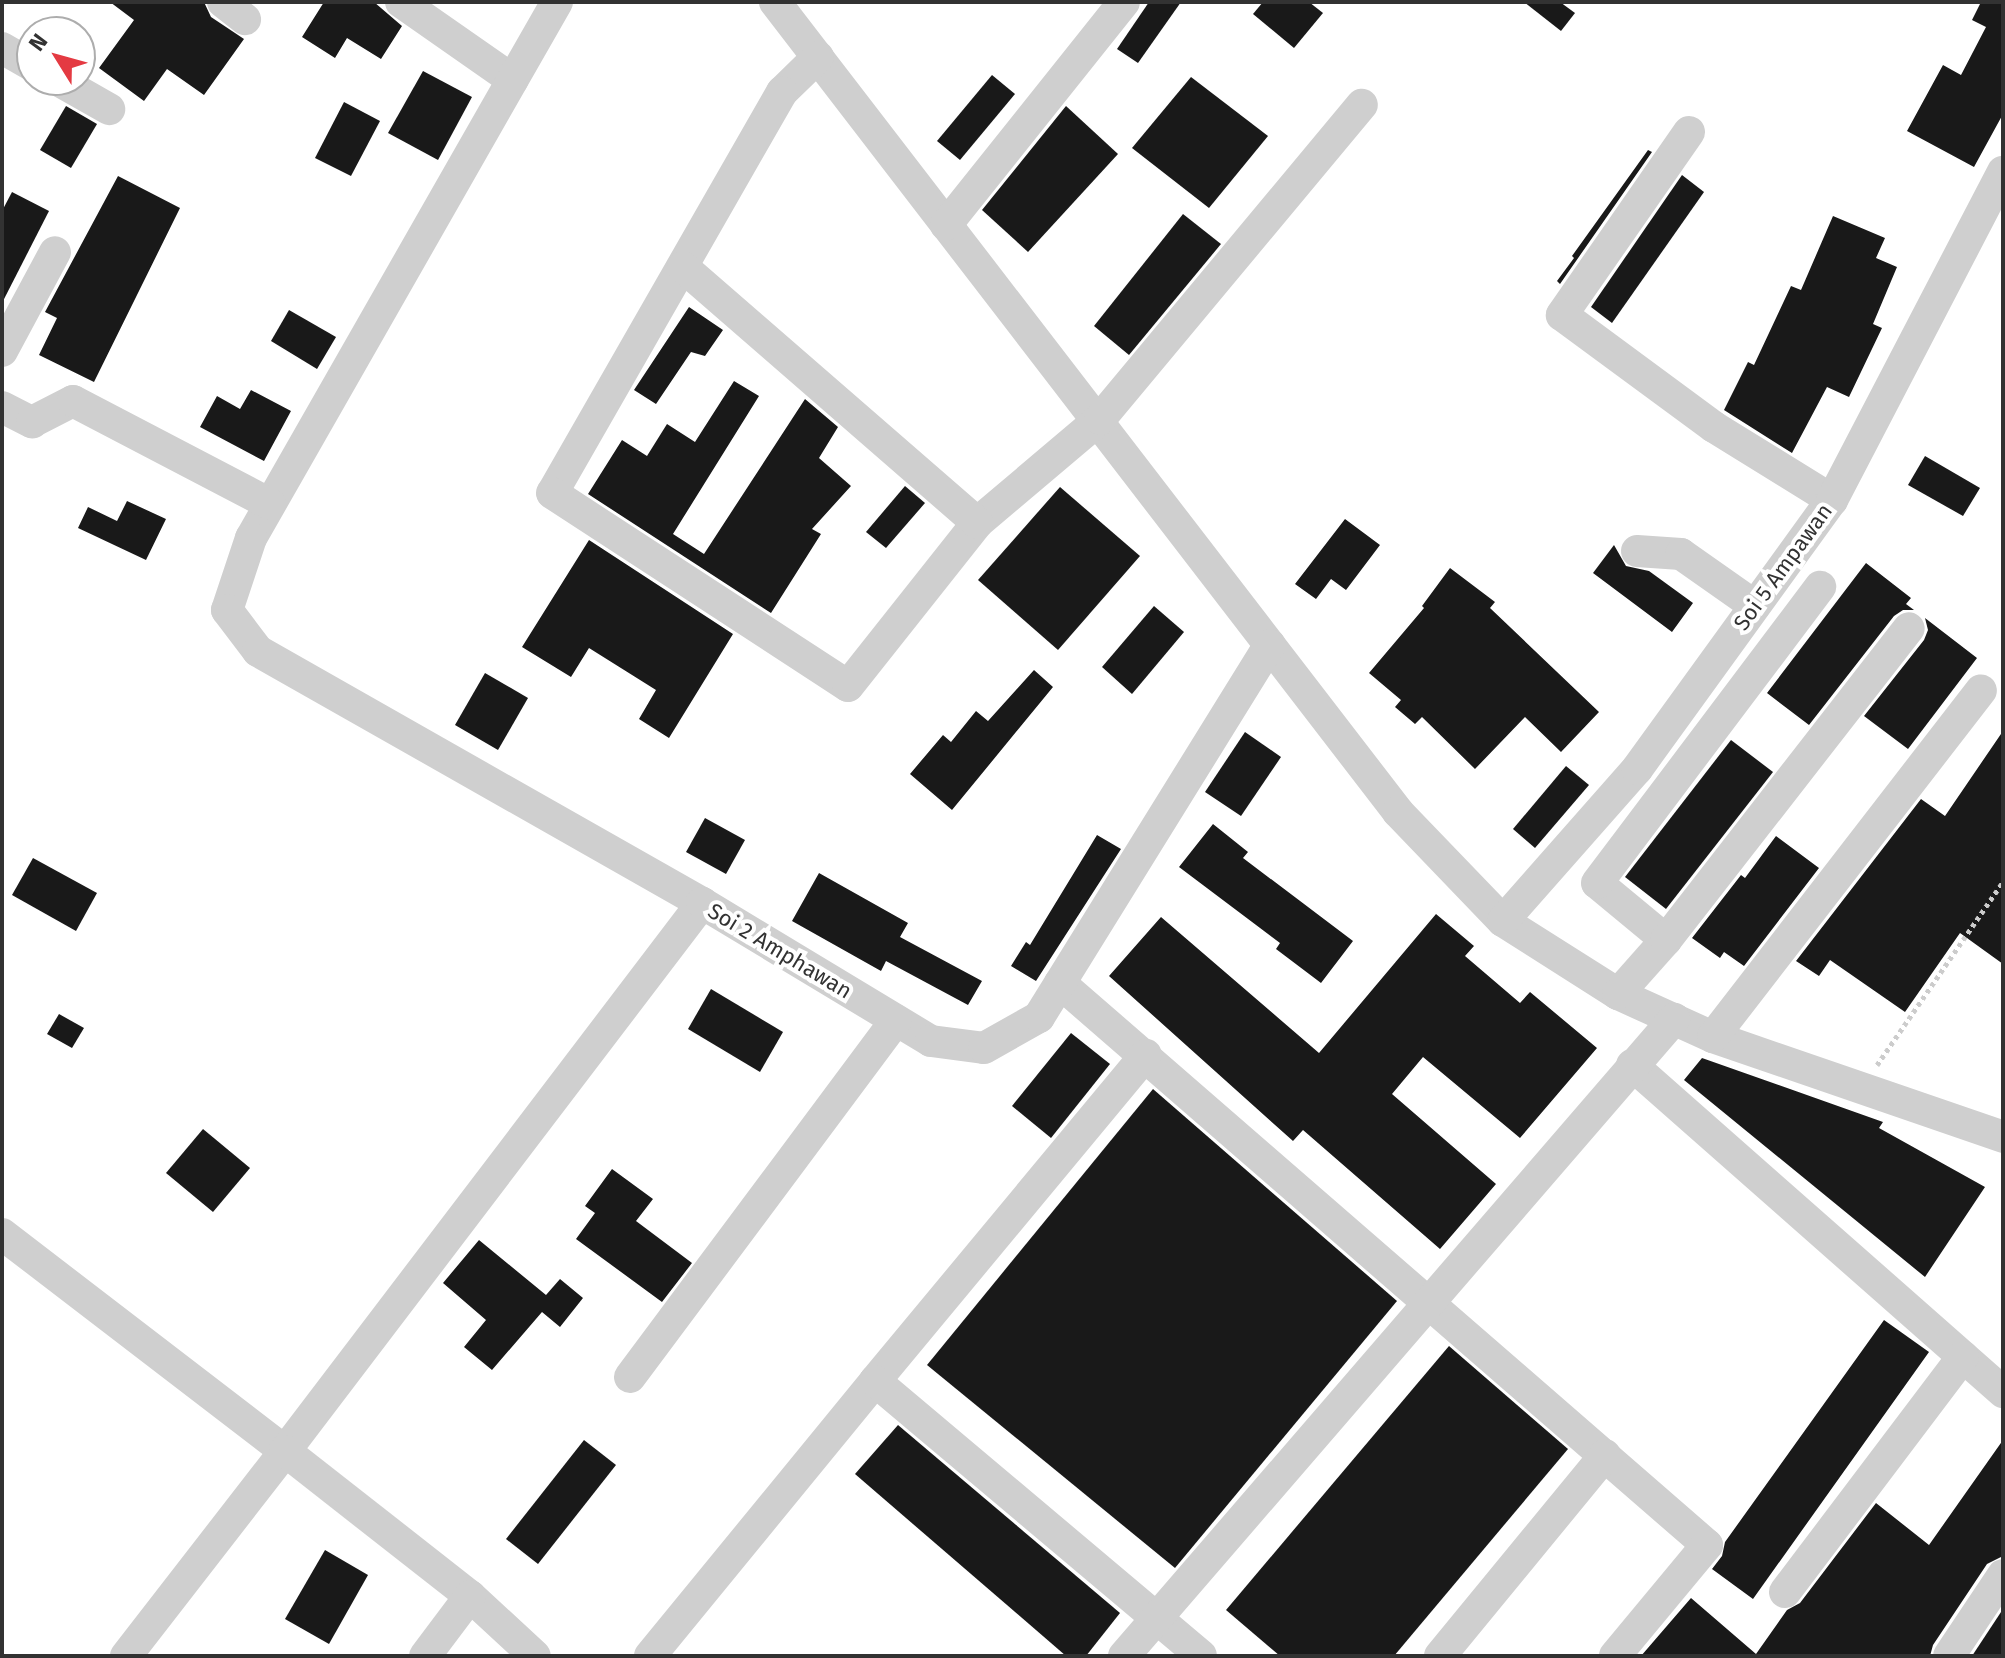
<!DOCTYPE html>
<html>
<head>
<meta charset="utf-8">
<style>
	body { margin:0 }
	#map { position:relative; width:2005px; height:1658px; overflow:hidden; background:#fff; font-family:"Fira Sans",sans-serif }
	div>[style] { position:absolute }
	.building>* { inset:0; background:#191919 }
	.path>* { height:5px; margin-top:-2.5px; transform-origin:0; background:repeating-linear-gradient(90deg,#ccc 0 4px,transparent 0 8px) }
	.minor>* { height:32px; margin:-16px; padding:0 16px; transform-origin:16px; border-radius:16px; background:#cfcfcf }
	span { translate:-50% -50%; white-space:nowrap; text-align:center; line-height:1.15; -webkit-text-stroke:8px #fff; paint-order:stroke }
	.street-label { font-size:22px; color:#323232 }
	.frame { position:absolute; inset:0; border:4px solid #323232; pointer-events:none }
	.north { position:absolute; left:16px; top:16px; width:80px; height:80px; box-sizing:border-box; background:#fff; border:2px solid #adadad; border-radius:50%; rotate:307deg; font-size:22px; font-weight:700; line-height:32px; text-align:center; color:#323232 }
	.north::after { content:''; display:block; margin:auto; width:28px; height:36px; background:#e43a42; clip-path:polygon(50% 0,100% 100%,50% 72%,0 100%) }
</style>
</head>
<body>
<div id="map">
	<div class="building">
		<i style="clip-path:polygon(110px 2px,204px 2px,211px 17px,244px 39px,204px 95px,167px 69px,144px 101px,99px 68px,134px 20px)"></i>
		<i style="clip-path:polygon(324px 2px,374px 2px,402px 26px,381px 59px,347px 38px,335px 58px,302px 37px)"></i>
		<i style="clip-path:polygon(1149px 2px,1181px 2px,1138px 63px,1117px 49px)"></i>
		<i style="clip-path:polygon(1263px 2px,1309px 2px,1323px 13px,1294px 48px,1253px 14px)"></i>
		<i style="clip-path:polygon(1524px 2px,1560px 2px,1575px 13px,1561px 31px)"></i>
		<i style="clip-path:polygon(1981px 2px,2003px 2px,2003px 114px,1974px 167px,1907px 131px,1943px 65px,1961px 75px,1986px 27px,1972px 20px)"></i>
		<i style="clip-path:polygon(423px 71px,472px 97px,438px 160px,388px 133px)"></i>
		<i style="clip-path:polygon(992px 75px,1015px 94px,960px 160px,937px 141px)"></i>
		<i style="clip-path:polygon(1191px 77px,1268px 136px,1209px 208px,1132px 148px)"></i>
		<i style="clip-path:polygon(344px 102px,380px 121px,351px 176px,315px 158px)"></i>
		<i style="clip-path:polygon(66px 106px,97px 124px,71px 168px,40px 150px)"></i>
		<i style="clip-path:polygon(1066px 106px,1118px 154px,1028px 252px,982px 210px)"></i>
		<i style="clip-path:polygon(1648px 150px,1652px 152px,1560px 284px,1557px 281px,1574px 258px,1572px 256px)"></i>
		<i style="clip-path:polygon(1682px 175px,1704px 192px,1612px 323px,1591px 307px)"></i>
		<i style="clip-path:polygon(118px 176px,180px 208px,94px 382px,39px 355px,57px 318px,45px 312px)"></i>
		<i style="clip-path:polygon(12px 192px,49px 211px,2px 303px,2px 211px)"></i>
		<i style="clip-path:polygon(1183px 214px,1221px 244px,1129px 355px,1094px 326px)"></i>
		<i style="clip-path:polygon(1833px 216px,1885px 238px,1876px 258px,1897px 267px,1873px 324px,1882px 328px,1849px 397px,1827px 387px,1792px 453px,1724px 410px,1748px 362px,1754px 365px,1791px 286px,1801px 290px)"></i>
		<i style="clip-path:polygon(689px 307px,723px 330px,705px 356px,691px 352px,656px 404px,634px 390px)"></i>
		<i style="clip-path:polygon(289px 310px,336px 337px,317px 369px,271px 341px)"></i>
		<i style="clip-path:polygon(734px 381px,759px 396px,673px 534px,704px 554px,805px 399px,838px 427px,819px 458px,851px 486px,812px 529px,821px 534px,771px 613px,588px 494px,622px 440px,647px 456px,667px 424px,695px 442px)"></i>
		<i style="clip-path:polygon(251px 390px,291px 411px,264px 461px,200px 427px,217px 396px,240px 409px)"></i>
		<i style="clip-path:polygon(1925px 456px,1980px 488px,1963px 516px,1908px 485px)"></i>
		<i style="clip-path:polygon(905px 486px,925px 503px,886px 548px,866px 532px)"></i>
		<i style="clip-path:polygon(1060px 487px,1140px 556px,1058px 650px,978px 580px)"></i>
		<i style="clip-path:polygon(127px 501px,166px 519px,146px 560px,78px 528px,88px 507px,117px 521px)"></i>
		<i style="clip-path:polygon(1345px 519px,1380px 545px,1346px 590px,1331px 579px,1316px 599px,1295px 584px)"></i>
		<i style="clip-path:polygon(589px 540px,733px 634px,669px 738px,639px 719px,656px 690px,589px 648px,571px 677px,522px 647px)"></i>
		<i style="clip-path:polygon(1614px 545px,1626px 566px,1649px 571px,1693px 603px,1672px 632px,1593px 573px)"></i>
		<i style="clip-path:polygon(1866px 563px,1911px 598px,1906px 604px,1914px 610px,1903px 610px,1894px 616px,1809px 725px,1767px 693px)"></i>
		<i style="clip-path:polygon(1450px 568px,1495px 602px,1490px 608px,1599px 712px,1561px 752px,1525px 717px,1475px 769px,1422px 717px,1415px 724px,1395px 707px,1401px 700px,1369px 673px,1424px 608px,1422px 606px)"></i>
		<i style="clip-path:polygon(1154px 606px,1184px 632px,1132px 694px,1102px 667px)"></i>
		<i style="clip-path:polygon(1925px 618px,1977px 658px,1908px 749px,1864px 716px,1924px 640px,1928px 630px)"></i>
		<i style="clip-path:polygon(1034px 670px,1053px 687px,952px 810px,910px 774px,943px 735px,951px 742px,976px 711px,988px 721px)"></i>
		<i style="clip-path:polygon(485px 673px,528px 698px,498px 750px,455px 725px)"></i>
		<i style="clip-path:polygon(2003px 731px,2003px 964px,1960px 933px,1905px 1012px,1830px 960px,1819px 976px,1796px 961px,1921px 799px,1945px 816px)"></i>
		<i style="clip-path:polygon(1245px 732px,1281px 757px,1241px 816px,1205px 792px)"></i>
		<i style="clip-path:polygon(1731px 740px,1773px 772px,1666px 909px,1625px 877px)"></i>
		<i style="clip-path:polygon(1566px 766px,1589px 785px,1535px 848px,1513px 829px)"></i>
		<i style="clip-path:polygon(705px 818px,745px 840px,726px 874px,686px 852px)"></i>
		<i style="clip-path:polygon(1213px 824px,1248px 852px,1243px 858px,1353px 941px,1321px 983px,1276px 949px,1280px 943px,1179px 867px)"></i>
		<i style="clip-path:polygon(1097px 835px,1121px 849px,1036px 981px,1011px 966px,1026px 942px,1030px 945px)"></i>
		<i style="clip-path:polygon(1776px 836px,1819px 868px,1744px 966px,1724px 952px,1720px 958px,1692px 938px,1741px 875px,1745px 878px)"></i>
		<i style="clip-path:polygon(33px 858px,97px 893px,76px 931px,12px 895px)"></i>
		<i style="clip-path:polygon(819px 873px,908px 923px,900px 937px,982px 981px,968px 1005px,886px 961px,881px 971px,792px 921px)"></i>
		<i style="clip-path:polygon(1436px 914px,1474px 946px,1465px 956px,1520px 1003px,1530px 992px,1597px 1048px,1520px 1138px,1423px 1057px,1392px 1094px,1496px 1184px,1440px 1249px,1303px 1130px,1293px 1141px,1109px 976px,1161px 917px,1319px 1053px)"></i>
		<i style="clip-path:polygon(711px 989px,783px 1032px,760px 1072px,688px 1029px)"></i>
		<i style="clip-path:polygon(59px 1014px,84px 1028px,72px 1048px,47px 1034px)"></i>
		<i style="clip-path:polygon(1071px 1033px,1110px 1064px,1051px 1138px,1012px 1106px)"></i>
		<i style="clip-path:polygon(1702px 1058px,1883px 1122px,1879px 1128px,1985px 1187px,1925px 1277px,1684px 1080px)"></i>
		<i style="clip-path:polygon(1153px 1089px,1397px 1301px,1175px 1568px,927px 1365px)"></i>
		<i style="clip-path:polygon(203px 1129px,250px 1168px,213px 1212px,166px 1173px)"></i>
		<i style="clip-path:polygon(612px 1169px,653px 1199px,636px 1221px,692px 1263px,662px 1302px,576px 1239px,595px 1213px,585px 1206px)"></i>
		<i style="clip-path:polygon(479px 1240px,546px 1295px,560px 1279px,583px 1298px,560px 1327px,542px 1312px,492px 1370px,464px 1347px,486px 1320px,443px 1283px)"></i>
		<i style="clip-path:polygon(1884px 1320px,1929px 1352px,1753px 1599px,1712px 1569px,1722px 1556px,1725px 1542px)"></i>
		<i style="clip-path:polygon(1449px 1346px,1568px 1449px,1394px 1656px,1280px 1656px,1226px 1610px)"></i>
		<i style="clip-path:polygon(898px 1425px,1120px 1613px,1086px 1656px,1066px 1656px,855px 1474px)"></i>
		<i style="clip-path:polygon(584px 1440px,616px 1465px,538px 1564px,506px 1539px)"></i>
		<i style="clip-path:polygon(2003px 1440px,2003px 1556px,1987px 1564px,1933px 1645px,1930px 1656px,1641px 1656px,1691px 1598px,1756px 1654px,1787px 1610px,1800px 1603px,1876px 1503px,1929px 1545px)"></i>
		<i style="clip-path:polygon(325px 1550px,368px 1575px,329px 1644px,285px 1619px)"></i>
		<i style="clip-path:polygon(2003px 1609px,2003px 1656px,1972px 1656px)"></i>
	</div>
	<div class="path">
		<i style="left:1877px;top:1065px;width:222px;rotate:-55.5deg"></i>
	</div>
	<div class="minor">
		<i style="left:223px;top:2px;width:28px;rotate:38deg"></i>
		<i style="left:401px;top:2px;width:136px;rotate:34.9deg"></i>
		<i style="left:557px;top:2px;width:617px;rotate:119.72deg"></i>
		<i style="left:251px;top:538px;width:76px;rotate:108.4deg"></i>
		<i style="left:227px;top:610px;width:51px;rotate:52.9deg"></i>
		<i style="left:258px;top:651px;width:511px;rotate:29.58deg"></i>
		<i style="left:775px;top:2px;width:1022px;rotate:52.43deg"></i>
		<i style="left:1398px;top:812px;width:151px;rotate:46.1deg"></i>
		<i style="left:1503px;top:921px;width:136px;rotate:32.4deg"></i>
		<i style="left:1618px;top:994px;width:104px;rotate:24.4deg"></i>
		<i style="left:1713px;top:1037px;width:307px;rotate:19deg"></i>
		<i style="left:2px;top:48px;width:34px;rotate:30deg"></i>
		<i style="left:818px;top:57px;width:50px;rotate:135.8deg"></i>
		<i style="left:782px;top:92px;width:462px;rotate:119.8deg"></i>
		<i style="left:552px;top:493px;width:353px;rotate:33.1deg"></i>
		<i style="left:848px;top:686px;width:208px;rotate:-51.6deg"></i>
		<i style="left:977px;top:523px;width:161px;rotate:-40.2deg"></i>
		<i style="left:1100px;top:419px;width:409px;rotate:-50.2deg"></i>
		<i style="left:58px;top:80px;width:59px;rotate:29.6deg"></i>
		<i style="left:1689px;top:132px;width:223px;rotate:124.8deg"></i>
		<i style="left:1562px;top:315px;width:189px;rotate:36.4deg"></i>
		<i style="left:1714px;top:427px;width:139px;rotate:31.7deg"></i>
		<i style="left:946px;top:225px;width:285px;rotate:-51.4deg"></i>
		<i style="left:683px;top:267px;width:390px;rotate:41deg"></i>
		<i style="left:2px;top:351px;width:112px;rotate:-61.8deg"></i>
		<i style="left:2px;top:407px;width:34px;rotate:27deg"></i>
		<i style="left:32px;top:422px;width:46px;rotate:-27.1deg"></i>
		<i style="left:73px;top:401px;width:222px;rotate:27.6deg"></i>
		<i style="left:1637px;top:551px;width:44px;rotate:3.9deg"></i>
		<i style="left:1681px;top:554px;width:90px;rotate:35.1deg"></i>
		<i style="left:1503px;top:921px;width:203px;rotate:-48.6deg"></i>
		<i style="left:1637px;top:769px;width:332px;rotate:-54.1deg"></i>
		<i style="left:1832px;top:500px;width:370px;rotate:-62.5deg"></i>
		<i style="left:1666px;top:940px;width:89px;rotate:-140.4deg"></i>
		<i style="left:1597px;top:883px;width:371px;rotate:-53deg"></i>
		<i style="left:1060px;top:983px;width:857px;rotate:40.98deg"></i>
		<i style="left:1707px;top:1545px;width:144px;rotate:129.7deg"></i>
		<i style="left:1618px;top:994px;width:72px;rotate:-48.4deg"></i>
		<i style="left:1666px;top:940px;width:395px;rotate:-52.1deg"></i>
		<i style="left:1713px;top:1037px;width:438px;rotate:-52.3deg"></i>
		<i style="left:1632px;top:1065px;width:495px;rotate:41.4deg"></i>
		<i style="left:2px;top:1234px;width:357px;rotate:37.5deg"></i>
		<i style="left:285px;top:1451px;width:689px;rotate:-52.73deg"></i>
		<i style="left:702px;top:903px;width:267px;rotate:31.1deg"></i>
		<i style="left:931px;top:1041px;width:53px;rotate:7.5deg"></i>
		<i style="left:984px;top:1048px;width:63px;rotate:-29.4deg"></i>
		<i style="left:1039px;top:1017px;width:438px;rotate:-58.2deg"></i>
		<i style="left:630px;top:1377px;width:445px;rotate:-53.3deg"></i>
		<i style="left:875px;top:1381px;width:424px;rotate:-50.3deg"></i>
		<i style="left:1785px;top:1592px;width:295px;rotate:-52.9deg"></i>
		<i style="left:126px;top:1656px;width:259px;rotate:-52.2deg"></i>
		<i style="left:285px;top:1451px;width:235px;rotate:38.1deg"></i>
		<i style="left:470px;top:1596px;width:88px;rotate:42.7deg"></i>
		<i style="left:425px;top:1656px;width:75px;rotate:-53.1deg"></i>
		<i style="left:650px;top:1656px;width:355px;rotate:-50.7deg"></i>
		<i style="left:875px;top:1381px;width:426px;rotate:40.1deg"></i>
		<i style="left:1124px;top:1656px;width:842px;rotate:-49.19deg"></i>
		<i style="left:1440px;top:1656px;width:260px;rotate:-50.6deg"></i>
		<i style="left:1949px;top:1656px;width:97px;rotate:-56.3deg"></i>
	</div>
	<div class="street-label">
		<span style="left:1783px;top:567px;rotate:-54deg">Soi 5 Ampawan</span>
		<span style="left:780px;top:951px;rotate:31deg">Soi 2 Amphawan</span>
	</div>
	<div class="frame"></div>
	<div class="north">N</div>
</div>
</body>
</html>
